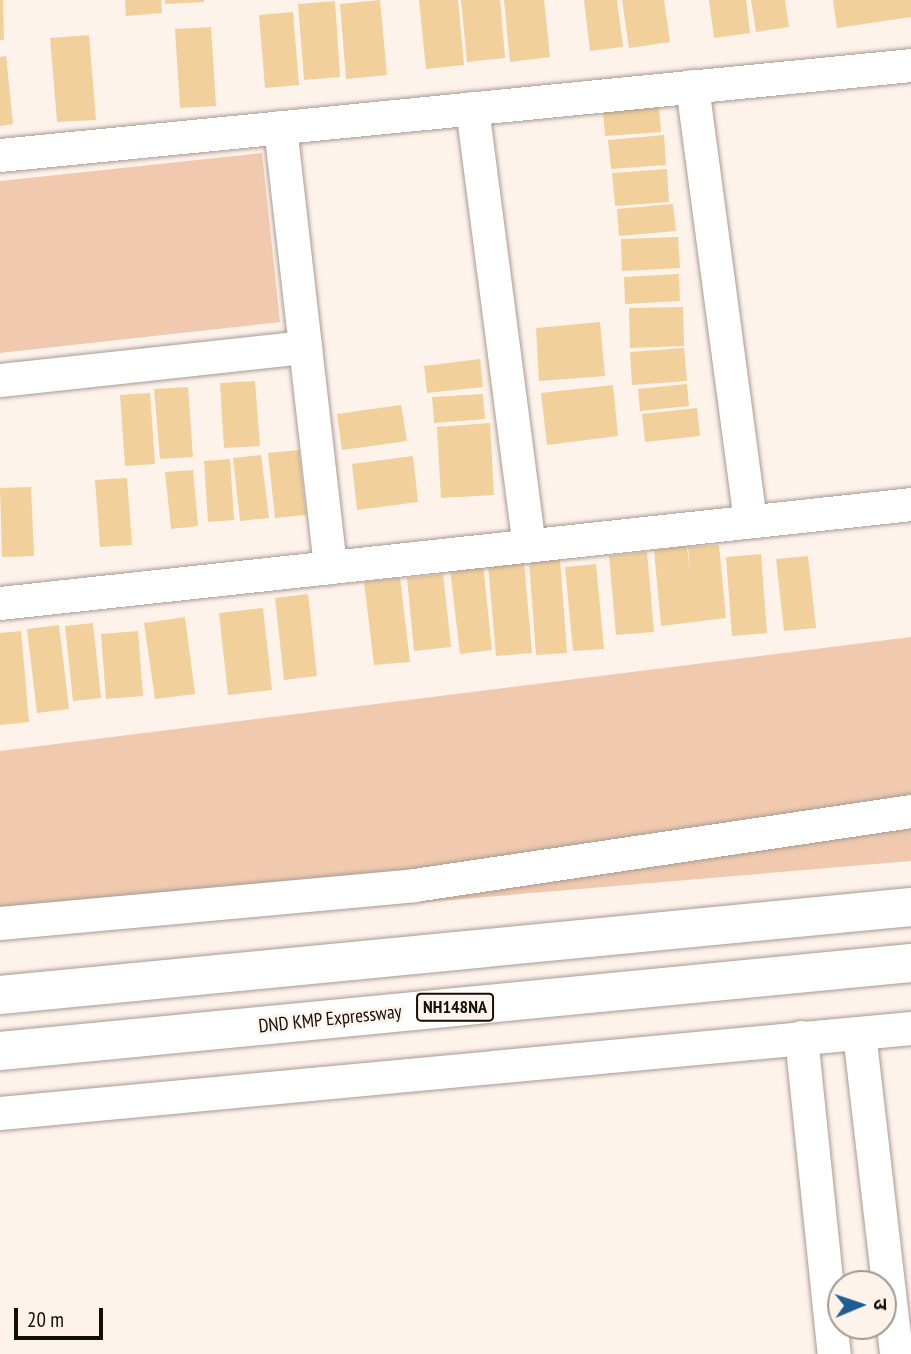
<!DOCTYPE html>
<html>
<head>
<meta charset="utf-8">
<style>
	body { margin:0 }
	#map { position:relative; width:911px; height:1354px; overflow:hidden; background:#fef3eb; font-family:"PT Sans Narrow","Noto Sans Devanagari",sans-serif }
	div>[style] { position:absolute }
	.green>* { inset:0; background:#f0c9ae }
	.building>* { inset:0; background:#f2d09b }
	.roads { filter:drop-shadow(0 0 2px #a79b92) drop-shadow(0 0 2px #a79b92) }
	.minor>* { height:33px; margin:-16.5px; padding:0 16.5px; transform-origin:16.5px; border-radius:16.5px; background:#fff }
	.highway>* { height:38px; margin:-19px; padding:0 19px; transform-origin:19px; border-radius:19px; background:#fff }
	span { translate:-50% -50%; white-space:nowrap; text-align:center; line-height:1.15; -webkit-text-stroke:5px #fef3eb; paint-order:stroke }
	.shield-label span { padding:2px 5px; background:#fef3eb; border:2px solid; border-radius:5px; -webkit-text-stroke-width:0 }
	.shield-label { font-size:18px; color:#130f0b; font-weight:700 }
	.street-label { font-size:19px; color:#130f0b }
	.north { position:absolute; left:827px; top:1270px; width:70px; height:70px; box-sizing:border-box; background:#fef3eb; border:2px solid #a09891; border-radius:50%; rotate:88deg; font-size:19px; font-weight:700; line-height:28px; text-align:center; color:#130f0b }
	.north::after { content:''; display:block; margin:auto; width:24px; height:32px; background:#1d5f95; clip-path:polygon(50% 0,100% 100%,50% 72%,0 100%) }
	.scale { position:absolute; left:14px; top:1308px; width:89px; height:32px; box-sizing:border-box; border:4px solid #130f0b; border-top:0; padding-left:9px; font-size:21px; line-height:24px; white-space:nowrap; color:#130f0b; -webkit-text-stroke:5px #fef3eb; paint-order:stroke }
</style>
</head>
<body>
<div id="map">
	<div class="green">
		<i style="clip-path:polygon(262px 153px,280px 322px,0 353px,0 181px)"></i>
		<i style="clip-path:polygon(911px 637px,911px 861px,0 938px,0 751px)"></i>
	</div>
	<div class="building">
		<i style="clip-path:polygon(0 0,3px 0,4px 40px,0 40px)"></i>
		<i style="clip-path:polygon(125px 0,161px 0,162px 13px,126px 16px)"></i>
		<i style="clip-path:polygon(165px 0,204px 0,204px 2px,165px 4px)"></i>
		<i style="clip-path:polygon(380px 0,387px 75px,346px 79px,340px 4px)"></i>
		<i style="clip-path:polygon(419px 0,458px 0,464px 65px,426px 69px)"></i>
		<i style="clip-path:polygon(461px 0,500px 0,505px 58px,467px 62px)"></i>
		<i style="clip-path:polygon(504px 0,544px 0,550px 57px,510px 62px)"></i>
		<i style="clip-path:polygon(584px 0,617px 0,623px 47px,590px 51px)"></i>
		<i style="clip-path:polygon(622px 0,664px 0,670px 42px,629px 48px)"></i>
		<i style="clip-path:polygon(709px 0,746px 0,750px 33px,714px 38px)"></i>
		<i style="clip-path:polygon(751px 0,785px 0,789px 27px,756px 32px)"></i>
		<i style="clip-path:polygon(833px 0,911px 0,911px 17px,837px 28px)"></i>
		<i style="clip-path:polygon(335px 1px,340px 77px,304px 80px,298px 4px)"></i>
		<i style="clip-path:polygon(293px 12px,299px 85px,265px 88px,259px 15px)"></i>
		<i style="clip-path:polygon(211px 27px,216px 106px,180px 108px,175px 29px)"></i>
		<i style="clip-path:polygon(89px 35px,96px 120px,57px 122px,50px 38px)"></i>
		<i style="clip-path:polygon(6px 56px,13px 124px,0 126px,0 57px)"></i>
		<i style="clip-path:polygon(658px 95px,661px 132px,605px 136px,602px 99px)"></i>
		<i style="clip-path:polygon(664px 135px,666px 165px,611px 169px,608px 140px)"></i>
		<i style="clip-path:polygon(667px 169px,669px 202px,615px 206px,612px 173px)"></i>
		<i style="clip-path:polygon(673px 204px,676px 231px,619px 236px,617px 209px)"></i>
		<i style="clip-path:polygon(678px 237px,680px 268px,622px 271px,621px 239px)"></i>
		<i style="clip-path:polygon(679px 274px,680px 301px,625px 304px,624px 277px)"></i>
		<i style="clip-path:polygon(683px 307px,684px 346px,630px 348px,629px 308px)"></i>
		<i style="clip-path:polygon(600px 322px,605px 376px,539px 381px,536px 328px)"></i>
		<i style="clip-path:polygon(684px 348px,687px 381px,632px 385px,630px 352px)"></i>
		<i style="clip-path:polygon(480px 359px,483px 387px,427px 393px,424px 366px)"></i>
		<i style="clip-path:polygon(255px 381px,260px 446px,224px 448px,220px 383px)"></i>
		<i style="clip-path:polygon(687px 384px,689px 406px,640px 411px,638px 389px)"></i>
		<i style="clip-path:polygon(613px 385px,618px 436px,547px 445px,541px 393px)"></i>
		<i style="clip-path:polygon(188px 387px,193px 457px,160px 459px,154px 389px)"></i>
		<i style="clip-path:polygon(150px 393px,155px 464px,125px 466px,120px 395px)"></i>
		<i style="clip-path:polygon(483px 394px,485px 419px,434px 423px,432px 397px)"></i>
		<i style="clip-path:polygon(401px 405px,407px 441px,342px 450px,337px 414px)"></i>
		<i style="clip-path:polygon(697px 408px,700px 436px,645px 442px,642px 414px)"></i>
		<i style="clip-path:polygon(490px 423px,494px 495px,441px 498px,437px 427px)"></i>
		<i style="clip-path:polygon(299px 450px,306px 515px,275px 518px,268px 453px)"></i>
		<i style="clip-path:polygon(261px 455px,269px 518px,240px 521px,233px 458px)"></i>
		<i style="clip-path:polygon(413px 456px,418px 502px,357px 510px,352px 464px)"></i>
		<i style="clip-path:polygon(230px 459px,234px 520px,208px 522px,204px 461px)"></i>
		<i style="clip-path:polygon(193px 470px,198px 526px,171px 529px,165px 472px)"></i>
		<i style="clip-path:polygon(127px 478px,132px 545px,100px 547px,95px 480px)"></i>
		<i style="clip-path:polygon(31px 487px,34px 556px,2px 557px,0 488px)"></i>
		<i style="clip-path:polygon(719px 545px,726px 618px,661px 626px,654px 550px,687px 546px,690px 575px,688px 547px)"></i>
		<i style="clip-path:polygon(647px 552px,654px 632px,616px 635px,609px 556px)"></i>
		<i style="clip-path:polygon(761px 554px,767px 633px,732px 636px,726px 557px)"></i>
		<i style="clip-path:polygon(808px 556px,816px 628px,784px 631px,776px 559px)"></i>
		<i style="clip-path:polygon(560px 559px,567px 653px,536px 655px,529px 561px)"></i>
		<i style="clip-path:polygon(524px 562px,532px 653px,496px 656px,488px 565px)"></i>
		<i style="clip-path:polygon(596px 564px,604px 649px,573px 651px,565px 567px)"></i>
		<i style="clip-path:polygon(483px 565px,492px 650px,460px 654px,450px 569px)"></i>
		<i style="clip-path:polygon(443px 574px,451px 647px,414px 651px,407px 578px)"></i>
		<i style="clip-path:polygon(400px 578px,410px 662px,374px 665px,364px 582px)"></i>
		<i style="clip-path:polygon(308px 594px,317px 676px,284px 680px,275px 598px)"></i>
		<i style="clip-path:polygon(263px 608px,272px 690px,228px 695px,219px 613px)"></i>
		<i style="clip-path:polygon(185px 617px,195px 694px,155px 699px,144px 623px)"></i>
		<i style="clip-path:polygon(93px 623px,101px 698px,73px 701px,65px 626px)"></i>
		<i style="clip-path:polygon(59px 625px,69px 709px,37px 713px,27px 629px)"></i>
		<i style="clip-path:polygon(21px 631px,29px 722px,0 725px,0 633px)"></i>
		<i style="clip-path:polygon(138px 631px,143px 696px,106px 699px,101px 634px)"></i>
	</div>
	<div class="roads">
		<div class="minor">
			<i style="left:692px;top:86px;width:439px;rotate:82.4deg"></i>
			<i style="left:472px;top:108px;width:441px;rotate:82.6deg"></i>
			<i style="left:280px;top:127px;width:443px;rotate:83.5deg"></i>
			<i style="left:0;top:155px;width:915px;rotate:-5.64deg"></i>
			<i style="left:0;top:380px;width:307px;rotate:-6.2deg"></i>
			<i style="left:0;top:603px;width:916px;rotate:-6.2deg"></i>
			<i style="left:0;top:923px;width:416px;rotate:-5.2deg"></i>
			<i style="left:414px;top:885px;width:502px;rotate:-8.47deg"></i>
			<i style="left:859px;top:1033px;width:323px;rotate:83.4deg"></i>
			<i style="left:801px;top:1037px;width:319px;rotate:84.1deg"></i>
			<i style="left:0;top:1113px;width:915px;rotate:-5.33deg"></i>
		</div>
		<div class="highway">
			<i style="left:0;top:995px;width:915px;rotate:-5.52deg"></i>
			<i style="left:0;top:1051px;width:915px;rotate:-5.52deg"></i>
		</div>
	</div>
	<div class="shield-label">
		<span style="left:455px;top:1007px">NH148NA</span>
	</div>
	<div class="street-label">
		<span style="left:330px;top:1019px;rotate:-6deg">DND KMP Expressway</span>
	</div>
	<div class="north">उ</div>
	<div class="scale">20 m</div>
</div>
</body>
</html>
